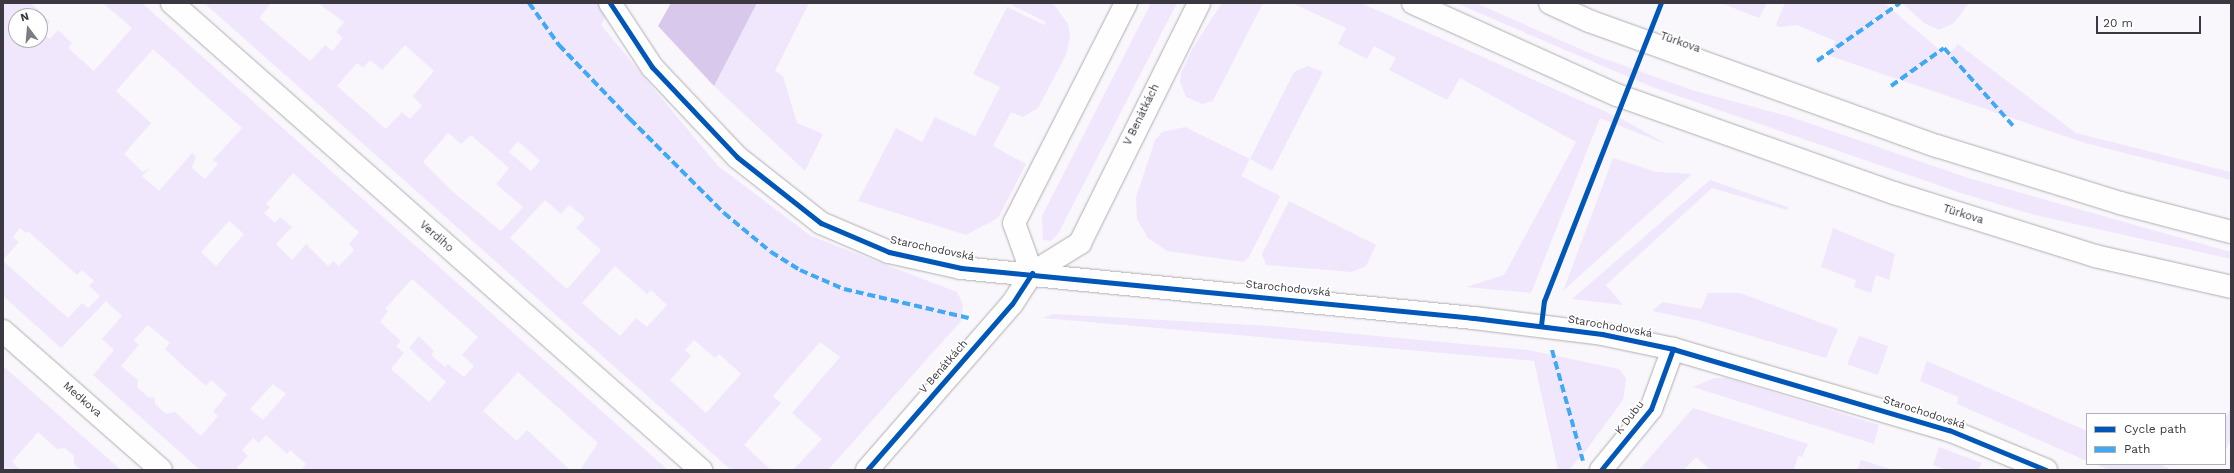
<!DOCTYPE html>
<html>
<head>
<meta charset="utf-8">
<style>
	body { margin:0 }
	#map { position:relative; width:2234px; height:473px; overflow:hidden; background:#f9f7fb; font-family:"Work Sans",sans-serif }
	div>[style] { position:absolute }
	.green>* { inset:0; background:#f0e7fd }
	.forest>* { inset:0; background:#d8c9ec }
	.roads { filter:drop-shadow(0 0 1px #afadb2) drop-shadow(0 0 1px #afadb2) }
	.minor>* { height:22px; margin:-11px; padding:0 11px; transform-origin:11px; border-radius:11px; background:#fefefe }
	.secondary>* { height:22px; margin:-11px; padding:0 11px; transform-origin:11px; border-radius:11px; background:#fefefe }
	.quiet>* { height:4px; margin-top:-2px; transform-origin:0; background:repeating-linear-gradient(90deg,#3fa9f5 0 8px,transparent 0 12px) }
	.cycleway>* { height:5px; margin:-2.5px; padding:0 2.5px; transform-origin:2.5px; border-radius:2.5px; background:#0057b8 }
	span { translate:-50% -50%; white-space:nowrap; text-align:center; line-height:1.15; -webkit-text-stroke:3.5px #fff; paint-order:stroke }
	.street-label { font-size:11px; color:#3b3841 }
	.frame { position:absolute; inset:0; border:4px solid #3b3841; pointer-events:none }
	.legend { position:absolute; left:2086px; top:413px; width:140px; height:52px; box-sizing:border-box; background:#fff; border:1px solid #b1afb3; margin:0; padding:5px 7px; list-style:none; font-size:12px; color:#3b3841 }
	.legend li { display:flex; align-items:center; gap:8px; height:20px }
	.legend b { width:20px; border:1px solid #b1afb3 }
	.north { position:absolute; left:8px; top:8px; width:40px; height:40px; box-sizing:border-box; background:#fff; border:1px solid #b1afb3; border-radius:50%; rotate:344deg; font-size:11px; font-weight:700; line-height:16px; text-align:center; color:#3b3841 }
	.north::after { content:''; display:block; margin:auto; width:14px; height:18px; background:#7e7b82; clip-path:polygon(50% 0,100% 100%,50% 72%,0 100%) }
	.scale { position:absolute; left:2096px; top:16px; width:105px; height:18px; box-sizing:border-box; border:2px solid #3b3841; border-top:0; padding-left:5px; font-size:12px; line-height:14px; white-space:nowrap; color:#3b3841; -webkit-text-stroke:3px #fff; paint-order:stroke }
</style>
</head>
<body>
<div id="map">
	<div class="green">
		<i style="clip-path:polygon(evenodd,3px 3px,31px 3px,50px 22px,41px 32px,50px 39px,58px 30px,72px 43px,68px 48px,94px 71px,132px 28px,103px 3px,142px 3px,668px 470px,580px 470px,598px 443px,518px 372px,483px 411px,517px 441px,527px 430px,570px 470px,305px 470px,302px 468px,306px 464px,290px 450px,287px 454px,266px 435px,259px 443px,253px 438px,242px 450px,248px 456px,237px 468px,240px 470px,200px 470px,93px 375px,114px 350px,102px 339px,122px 316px,106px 301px,61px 348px,3px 296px,3px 261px,68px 318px,82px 303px,88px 308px,100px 296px,89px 286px,94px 281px,82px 270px,77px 275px,28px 231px,26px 233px,20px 228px,13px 237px,19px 242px,3px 260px,3px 3px,16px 16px,40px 16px,40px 40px,16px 40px,16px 16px,3px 3px,153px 49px,242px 128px,213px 160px,218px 164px,205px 179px,192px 168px,196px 156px,192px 153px,159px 191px,142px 176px,150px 168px,143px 172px,124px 154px,151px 123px,116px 91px,153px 49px,3px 3px,293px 173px,359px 232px,349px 244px,354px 250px,339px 266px,333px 261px,328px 266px,306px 244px,292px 260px,276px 244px,292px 227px,280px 217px,275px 223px,264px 213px,270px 207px,266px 204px,293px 173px,3px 3px,229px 221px,244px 234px,216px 266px,201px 252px,229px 221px,3px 3px,412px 279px,478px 337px,462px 355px,474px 366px,464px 377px,448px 364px,445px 367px,431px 355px,434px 351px,419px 336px,409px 348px,446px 382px,429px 402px,391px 369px,404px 353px,396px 346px,401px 341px,380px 322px,388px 311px,385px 309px,412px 279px,3px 3px,148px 325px,170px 343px,165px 349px,182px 365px,206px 386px,211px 380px,227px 394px,213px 412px,218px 416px,201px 436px,175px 412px,166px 414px,155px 404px,155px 398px,148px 397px,137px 387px,138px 380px,121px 366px,139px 345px,134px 340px,148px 325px,3px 3px,273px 384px,286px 394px,263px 420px,250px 409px,273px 384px)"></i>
		<i style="clip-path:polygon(evenodd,204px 3px,271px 3px,259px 18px,310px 61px,325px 45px,332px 51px,343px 38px,336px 32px,344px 22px,318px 3px,613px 3px,601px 25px,718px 166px,811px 236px,957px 292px,963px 305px,961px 321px,828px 470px,793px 470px,822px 439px,792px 413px,840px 357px,820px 342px,773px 396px,781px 403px,744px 445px,771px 470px,731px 470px,204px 3px,405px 45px,434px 71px,413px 96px,422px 106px,410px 119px,402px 112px,386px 129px,337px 86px,357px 63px,363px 68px,370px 60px,382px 70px,405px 45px,204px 3px,448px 133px,461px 144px,471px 135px,509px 168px,496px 184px,523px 207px,501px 231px,453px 192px,423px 162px,448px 133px,204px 3px,518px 141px,540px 161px,531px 171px,509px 152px,518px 141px,204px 3px,545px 200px,561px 214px,569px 205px,585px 218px,576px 228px,601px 250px,567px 289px,510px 238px,545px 200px,204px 3px,615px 266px,647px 294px,651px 290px,667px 305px,647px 327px,636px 318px,620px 336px,582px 303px,615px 266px,204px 3px,694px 340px,715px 358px,719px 354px,741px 374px,706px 413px,670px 380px,691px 356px,685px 350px,694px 340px)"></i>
		<i style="clip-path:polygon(757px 3px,809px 3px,775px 71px,783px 76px,797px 123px,823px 134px,805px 171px,714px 86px)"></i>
		<i style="clip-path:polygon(1008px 3px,1053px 3px,1068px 24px,1070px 37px,1066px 55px,1038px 108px,1023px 117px,1011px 112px,993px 146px,1026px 164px,998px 218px,966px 235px,858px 201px,896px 128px,922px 142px,935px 117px,975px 136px,1000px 87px,973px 74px,1007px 7px,1044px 25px,1046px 22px)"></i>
		<i style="clip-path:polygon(1151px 3px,1177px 3px,1058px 234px,1051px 241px,1043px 240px,1042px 216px)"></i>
		<i style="clip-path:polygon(1222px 3px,1267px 3px,1262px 5px,1213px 101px,1202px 104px,1186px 97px,1180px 82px,1181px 73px,1194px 46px)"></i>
		<i style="clip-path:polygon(1292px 3px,1361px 3px,1622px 119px,1668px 145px,1600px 118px,1531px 293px,1466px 287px,1504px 275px,1576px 142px,1460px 78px,1447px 100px,1389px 70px,1396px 58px,1374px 46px,1367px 59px,1338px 44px,1346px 28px)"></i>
		<i style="clip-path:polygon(1456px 3px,1476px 3px,1594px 55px,1695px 91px,1791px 117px,1968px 178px,2231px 252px,2231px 259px,2035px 215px,1964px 194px,1652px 87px)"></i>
		<i style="clip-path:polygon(1721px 3px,1767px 3px,1759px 18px)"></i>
		<i style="clip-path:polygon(1785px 3px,1884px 3px,1947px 56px,1958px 44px,2076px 133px,2231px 172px,2231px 180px,2085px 143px,1830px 56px,1835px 41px,1797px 25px,1778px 27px,1776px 24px)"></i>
		<i style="clip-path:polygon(1902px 3px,1969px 3px,1954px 23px,1939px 30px,1924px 23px)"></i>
		<i style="clip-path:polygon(1308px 66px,1323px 72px,1272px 171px,1250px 159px,1241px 176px,1280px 196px,1249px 257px,1243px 262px,1167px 251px,1148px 238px,1137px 219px,1136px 197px,1155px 140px,1162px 132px,1185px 127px,1250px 159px,1294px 72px)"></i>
		<i style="clip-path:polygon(1613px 158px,1657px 172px,1692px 174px,1563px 291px)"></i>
		<i style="clip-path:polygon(1710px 180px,1788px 207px,1787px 210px,1712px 188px,1606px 285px,1623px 305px,1572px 299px)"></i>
		<i style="clip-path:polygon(1289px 201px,1376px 245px,1366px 266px,1352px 272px,1266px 265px,1262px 254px)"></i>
		<i style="clip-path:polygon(1833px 228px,1895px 254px,1889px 280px,1876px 275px,1871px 293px,1854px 287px,1856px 280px,1821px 267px)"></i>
		<i style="clip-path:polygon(1708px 293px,1740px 293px,1838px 329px,1826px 358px,1700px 321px,1652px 311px,1663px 302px,1701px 309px)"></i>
		<i style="clip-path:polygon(1053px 314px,1270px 326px,1528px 350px,1619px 369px,1626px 378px,1625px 388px,1623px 400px,1587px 449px,1569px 470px,1558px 470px,1534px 361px,1043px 318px)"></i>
		<i style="clip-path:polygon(1859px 336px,1888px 346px,1878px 375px,1847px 364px)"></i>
		<i style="clip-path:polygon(1927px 361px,2087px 431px,2087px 461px,1957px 404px,1958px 397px,1920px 381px)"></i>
		<i style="clip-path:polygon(3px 366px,121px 470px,81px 470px,74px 464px,74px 456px,65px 448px,57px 449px,38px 432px,12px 462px,21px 470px,3px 470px)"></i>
		<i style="clip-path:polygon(1714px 378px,1727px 378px,1879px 425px,1874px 444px,1693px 387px)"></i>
		<i style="clip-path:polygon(2231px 407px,2231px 439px,2225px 451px,2225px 419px)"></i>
		<i style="clip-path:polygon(1693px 408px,1808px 444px,1802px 457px,1798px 456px,1794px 470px,1710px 470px,1696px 457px,1684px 470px,1639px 470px)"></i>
		<i style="clip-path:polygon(1939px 447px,1982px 463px,1978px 470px,1947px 470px,1933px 465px)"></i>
		<i style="clip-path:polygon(1861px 460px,1887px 468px,1891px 470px,1857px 470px)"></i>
		<i style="clip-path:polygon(2095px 464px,2159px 464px,2172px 470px,2109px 470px)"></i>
	</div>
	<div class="forest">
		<i style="clip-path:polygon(671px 3px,757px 3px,714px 86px,658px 26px)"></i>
	</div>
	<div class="roads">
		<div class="minor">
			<i style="left:172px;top:3px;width:706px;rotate:41.44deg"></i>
			<i style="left:610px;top:3px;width:77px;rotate:56.7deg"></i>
			<i style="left:652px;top:67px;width:124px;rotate:46.6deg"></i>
			<i style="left:737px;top:157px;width:107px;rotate:38.2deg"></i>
			<i style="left:821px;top:223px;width:74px;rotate:23.1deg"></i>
			<i style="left:889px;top:252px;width:74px;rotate:12.5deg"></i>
			<i style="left:961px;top:268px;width:515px;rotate:5.57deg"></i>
			<i style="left:1474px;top:318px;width:129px;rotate:7.1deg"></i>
			<i style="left:1602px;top:334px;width:73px;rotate:11.9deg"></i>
			<i style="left:1673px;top:349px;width:288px;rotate:16.4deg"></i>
			<i style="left:1949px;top:430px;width:105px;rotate:22.4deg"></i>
			<i style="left:1032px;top:273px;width:53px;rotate:-109.8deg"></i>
			<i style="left:1014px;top:223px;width:247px;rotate:-63deg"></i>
			<i style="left:3px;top:331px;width:210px;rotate:41.3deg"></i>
			<i style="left:867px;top:470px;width:220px;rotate:-48.9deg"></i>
			<i style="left:1012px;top:304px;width:37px;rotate:-57deg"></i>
			<i style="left:1032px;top:273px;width:57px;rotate:-32deg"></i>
			<i style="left:1080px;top:243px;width:268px;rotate:-63.6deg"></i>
			<i style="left:1601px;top:470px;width:79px;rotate:-50.7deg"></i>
			<i style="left:1651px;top:409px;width:64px;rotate:-69.9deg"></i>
		</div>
		<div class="secondary">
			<i style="left:1413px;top:3px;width:224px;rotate:24.3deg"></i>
			<i style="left:1617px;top:95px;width:294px;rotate:19.5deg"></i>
			<i style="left:1894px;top:193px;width:211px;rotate:17.4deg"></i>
			<i style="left:2095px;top:256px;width:139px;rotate:12.8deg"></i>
			<i style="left:1550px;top:3px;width:43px;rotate:24.8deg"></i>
			<i style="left:1589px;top:21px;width:370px;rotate:19.8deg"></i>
			<i style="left:1937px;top:146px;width:192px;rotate:17.3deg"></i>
			<i style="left:2120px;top:203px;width:115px;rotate:14.6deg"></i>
		</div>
	</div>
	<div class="quiet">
		<i style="left:529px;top:3px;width:52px;rotate:54.5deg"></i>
		<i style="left:559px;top:45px;width:103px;rotate:46.2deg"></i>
		<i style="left:630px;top:119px;width:133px;rotate:45deg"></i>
		<i style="left:724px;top:213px;width:61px;rotate:39.7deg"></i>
		<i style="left:771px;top:252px;width:34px;rotate:32deg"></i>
		<i style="left:800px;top:270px;width:48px;rotate:23.4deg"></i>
		<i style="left:844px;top:289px;width:128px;rotate:13.1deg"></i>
		<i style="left:1817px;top:61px;width:101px;rotate:-34.9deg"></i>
		<i style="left:1891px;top:86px;width:65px;rotate:-35.6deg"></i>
		<i style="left:1944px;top:48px;width:107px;rotate:48.4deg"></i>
		<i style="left:1552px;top:350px;width:115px;rotate:74.4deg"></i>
	</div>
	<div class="cycleway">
		<i style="left:610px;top:3px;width:77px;rotate:56.7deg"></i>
		<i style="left:652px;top:67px;width:124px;rotate:46.6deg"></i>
		<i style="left:737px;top:157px;width:107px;rotate:38.2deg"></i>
		<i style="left:821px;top:223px;width:74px;rotate:23.1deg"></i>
		<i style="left:889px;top:252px;width:74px;rotate:12.5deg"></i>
		<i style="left:961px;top:268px;width:515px;rotate:5.57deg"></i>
		<i style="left:1474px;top:318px;width:129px;rotate:7.1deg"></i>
		<i style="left:1602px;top:334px;width:73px;rotate:11.9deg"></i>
		<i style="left:1673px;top:349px;width:288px;rotate:16.4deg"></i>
		<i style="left:1949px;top:430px;width:105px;rotate:22.4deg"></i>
		<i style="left:1541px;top:325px;width:24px;rotate:-83deg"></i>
		<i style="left:1544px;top:301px;width:320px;rotate:-68.6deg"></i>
		<i style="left:867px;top:470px;width:220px;rotate:-48.9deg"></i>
		<i style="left:1012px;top:304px;width:37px;rotate:-57deg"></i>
		<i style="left:1601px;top:470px;width:79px;rotate:-50.7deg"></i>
		<i style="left:1651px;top:409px;width:64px;rotate:-69.9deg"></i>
	</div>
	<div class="street-label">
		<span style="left:1680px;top:43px;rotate:19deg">Türkova</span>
		<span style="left:1142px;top:115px;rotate:-64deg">V Benátkách</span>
		<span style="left:1963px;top:215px;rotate:17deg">Türkova</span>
		<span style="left:436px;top:237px;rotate:41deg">Verdiho</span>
		<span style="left:932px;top:249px;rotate:12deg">Starochodovská</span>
		<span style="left:1288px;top:289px;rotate:6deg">Starochodovská</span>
		<span style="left:1610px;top:327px;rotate:10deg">Starochodovská</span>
		<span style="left:944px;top:367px;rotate:-49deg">V Benátkách</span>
		<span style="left:82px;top:400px;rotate:41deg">Medkova</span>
		<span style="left:1924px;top:413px;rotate:18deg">Starochodovská</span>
		<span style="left:1630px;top:418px;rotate:-52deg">K Dubu</span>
	</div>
	<div class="frame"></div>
	<ul class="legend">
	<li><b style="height:5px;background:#0057b8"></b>Cycle path</li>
	<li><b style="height:5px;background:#3fa9f5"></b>Path</li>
	</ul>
	<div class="north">N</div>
	<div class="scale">20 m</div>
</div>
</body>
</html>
